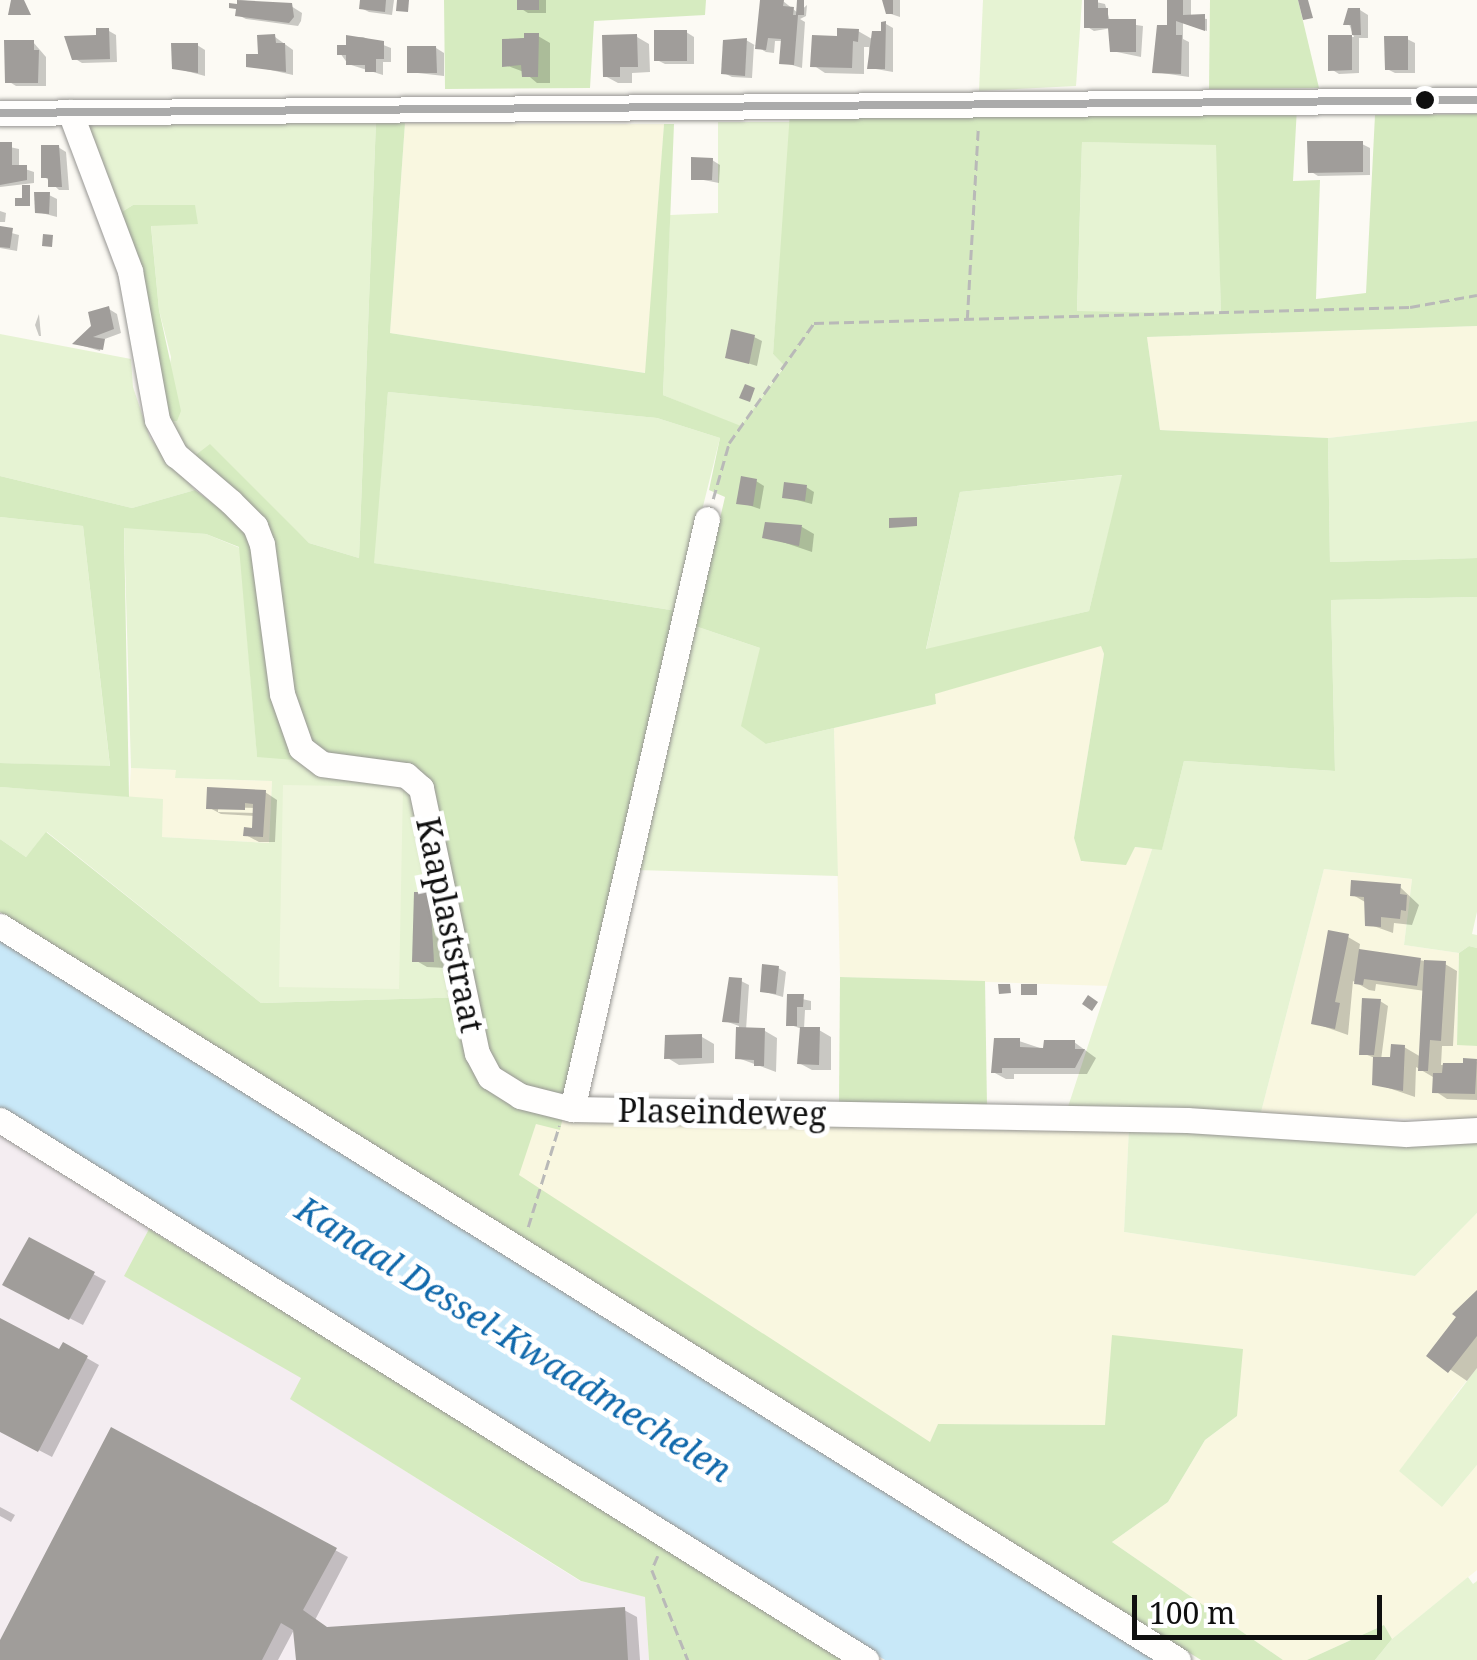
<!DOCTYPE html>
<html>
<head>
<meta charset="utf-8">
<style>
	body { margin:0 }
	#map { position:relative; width:1477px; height:1660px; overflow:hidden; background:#fcfaf4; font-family:"Noto Serif",serif }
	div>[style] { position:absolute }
	.industrial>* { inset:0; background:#f4edf1 }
	.farmland>* { inset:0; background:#f9f7e0 }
	.green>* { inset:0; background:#e6f3d3 }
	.forest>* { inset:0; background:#d6ebc0 }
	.pitch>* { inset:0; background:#eff6dd }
	.water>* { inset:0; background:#c8e8f8 }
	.shadow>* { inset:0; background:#0003 }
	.building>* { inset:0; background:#a09d9a }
	.path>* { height:2.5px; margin-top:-1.25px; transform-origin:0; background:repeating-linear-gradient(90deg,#b9b9b8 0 10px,transparent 0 15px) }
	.roads { filter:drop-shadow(0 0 2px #969592) drop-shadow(0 0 2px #969592) }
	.minor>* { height:25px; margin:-12.5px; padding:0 12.5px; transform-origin:12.5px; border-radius:12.5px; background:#fffefd }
	.bus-1>* { height:8px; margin:-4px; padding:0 4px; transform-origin:4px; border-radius:4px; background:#ababab }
	.dots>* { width:28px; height:28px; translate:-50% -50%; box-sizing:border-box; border:5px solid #fff; border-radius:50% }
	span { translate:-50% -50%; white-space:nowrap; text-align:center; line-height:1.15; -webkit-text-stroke:10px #fff; paint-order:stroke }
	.street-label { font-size:32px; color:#0f0f0f }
	.water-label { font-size:35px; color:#0f68ab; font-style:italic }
	.scale { position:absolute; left:1132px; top:1595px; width:250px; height:45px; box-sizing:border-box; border:5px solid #0f0f0f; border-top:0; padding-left:12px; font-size:30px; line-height:35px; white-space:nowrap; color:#0f0f0f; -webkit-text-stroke:8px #fff; paint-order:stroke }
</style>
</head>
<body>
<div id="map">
	<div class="industrial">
		<i style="clip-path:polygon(0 1135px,149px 1229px,125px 1276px,302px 1378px,291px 1399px,580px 1581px,646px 1597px,649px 1660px,0 1660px)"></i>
	</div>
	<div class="farmland">
		<i style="clip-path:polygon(405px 123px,664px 124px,646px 373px,390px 333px)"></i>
		<i style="clip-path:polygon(1477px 326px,1477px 421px,1328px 438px,1160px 430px,1147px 337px)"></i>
		<i style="clip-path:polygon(1101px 645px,1104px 654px,1074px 838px,1082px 862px,1134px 847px,1152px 849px,1109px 986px,840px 977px,834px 728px,936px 704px,934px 694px)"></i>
		<i style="clip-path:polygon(131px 768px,177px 770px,176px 778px,272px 781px,269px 843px,161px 837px,129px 798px)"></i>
		<i style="clip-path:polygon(1324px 869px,1412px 879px,1404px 945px,1459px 953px,1457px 1044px,1477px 1046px,1477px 1120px,1260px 1116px)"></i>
		<i style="clip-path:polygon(564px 1117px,1129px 1127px,1124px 1232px,1415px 1276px,1477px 1213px,1477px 1368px,1452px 1399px,1442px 1507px,1477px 1465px,1477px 1570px,1392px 1639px,1384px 1625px,1307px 1660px,1283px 1660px,1112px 1542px,1168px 1502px,1205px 1440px,1237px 1416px,1106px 1425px,938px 1424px,930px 1443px,518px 1175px,536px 1124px)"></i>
	</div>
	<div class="green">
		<i style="clip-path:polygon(983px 0,1082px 0,1076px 86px,979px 91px)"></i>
		<i style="clip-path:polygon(376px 121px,359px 558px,309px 543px,259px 496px,188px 461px,162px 421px,171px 357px,159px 310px,151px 225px,195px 205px,133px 205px,115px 216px,77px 126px)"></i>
		<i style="clip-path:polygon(718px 122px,791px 122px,773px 354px,785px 365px,741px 427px,663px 395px,670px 215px,718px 213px)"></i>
		<i style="clip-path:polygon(1082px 142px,1217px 144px,1221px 314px,1077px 312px)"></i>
		<i style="clip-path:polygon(0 334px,131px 359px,133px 387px,150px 438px,195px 490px,132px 508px,0 476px)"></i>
		<i style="clip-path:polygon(388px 392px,657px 418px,720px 438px,677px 611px,373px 563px)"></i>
		<i style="clip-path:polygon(1477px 421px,1477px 558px,1330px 562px,1328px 438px)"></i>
		<i style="clip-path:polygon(1123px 475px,1089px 611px,926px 650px,960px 492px)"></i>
		<i style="clip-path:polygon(0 517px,83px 526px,110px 767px,0 763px)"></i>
		<i style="clip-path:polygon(124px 527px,206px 534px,240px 548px,257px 756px,407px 769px,470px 997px,261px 1003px,47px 832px,26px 857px,0 839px,0 787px,163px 799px,162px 837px,269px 843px,272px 781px,175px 778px,176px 770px,131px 768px)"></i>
		<i style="clip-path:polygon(1477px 597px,1477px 912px,1472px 934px,1477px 935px,1477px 948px,1469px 946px,1459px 953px,1404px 945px,1412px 879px,1324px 869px,1260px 1116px,1067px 1110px,1152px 849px,1162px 849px,1184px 761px,1335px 771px,1331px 600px)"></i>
		<i style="clip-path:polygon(695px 626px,760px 648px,766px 744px,834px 728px,838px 876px,637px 870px)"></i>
		<i style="clip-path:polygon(1129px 1127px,1477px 1139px,1477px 1213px,1415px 1276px,1124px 1232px)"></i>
		<i style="clip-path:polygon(1477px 1368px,1477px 1465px,1442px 1507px,1399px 1471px)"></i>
		<i style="clip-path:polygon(1468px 1577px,1473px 1584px,1477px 1581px,1477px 1660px,1375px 1660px,1392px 1639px)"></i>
	</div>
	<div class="forest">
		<i style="clip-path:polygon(444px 0,706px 0,705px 15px,594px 21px,590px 88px,445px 89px)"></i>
		<i style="clip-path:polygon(1210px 0,1298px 0,1319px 88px,1209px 89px)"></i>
		<i style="clip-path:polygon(evenodd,1297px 107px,1293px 181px,1320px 180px,1316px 299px,1366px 293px,1375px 115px,1477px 114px,1477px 326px,1147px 337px,1160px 430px,1328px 438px,1330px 562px,1477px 558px,1477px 597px,1331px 600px,1335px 771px,1184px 761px,1162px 850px,1135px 847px,1126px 865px,1081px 861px,1074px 838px,1104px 654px,1101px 646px,935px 694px,936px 704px,766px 744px,741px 726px,760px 648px,695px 626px,725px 497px,709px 490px,720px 438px,657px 418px,388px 392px,374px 563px,677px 611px,560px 1130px,536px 1124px,519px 1175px,930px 1442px,938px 1424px,1105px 1425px,1112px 1335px,1243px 1349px,1237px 1416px,1205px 1440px,1168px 1502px,1112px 1542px,1283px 1660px,1201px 1660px,0 912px,0 839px,26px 857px,46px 832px,261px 1003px,470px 997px,407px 769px,257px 757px,239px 547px,206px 534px,124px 528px,129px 797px,0 787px,0 763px,110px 766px,83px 526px,0 517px,0 476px,132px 508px,195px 490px,238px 522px,188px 461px,210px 444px,309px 543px,359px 558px,376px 121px,405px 123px,390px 333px,645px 373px,664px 124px,674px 124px,663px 395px,741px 426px,785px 366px,773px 354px,790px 112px,1297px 107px,1082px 142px,1216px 145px,1221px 314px,1077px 311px,1082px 142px,1297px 107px,1122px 475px,1089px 611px,926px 649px,960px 492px,1122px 475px)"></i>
		<i style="clip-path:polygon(133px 205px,195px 205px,198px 224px,151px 226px,159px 310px,181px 411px,177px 421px,162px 421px,115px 216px)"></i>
		<i style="clip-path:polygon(1469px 946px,1477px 948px,1477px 1046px,1457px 1045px,1459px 953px)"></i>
		<i style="clip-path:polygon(840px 977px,985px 981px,987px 1106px,839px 1104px)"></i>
		<i style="clip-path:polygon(149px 1229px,406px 1387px,845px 1660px,649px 1660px,645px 1597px,581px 1581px,290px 1399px,301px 1378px,124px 1276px)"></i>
		<i style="clip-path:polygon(1384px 1625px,1392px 1639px,1375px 1660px,1307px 1660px)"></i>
	</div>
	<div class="pitch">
		<i style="clip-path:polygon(283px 785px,403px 787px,399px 989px,279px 987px)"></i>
	</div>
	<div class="water">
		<i style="clip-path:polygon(0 939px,1157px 1660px,885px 1660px,0 1111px)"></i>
	</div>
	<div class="shadow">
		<i style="clip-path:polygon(240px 0,291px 6px,302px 13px,301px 21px,298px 26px,246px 19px,238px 15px)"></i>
		<i style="clip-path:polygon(362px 0,394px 0,392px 15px,369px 12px,361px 8px)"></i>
		<i style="clip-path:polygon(520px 0,546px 0,546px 13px,528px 13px,520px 8px)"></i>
		<i style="clip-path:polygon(763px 0,783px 1px,798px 13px,807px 5px,806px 16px,800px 19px,805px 22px,802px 68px,782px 62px,783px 41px,775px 41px,774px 53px,766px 52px,754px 45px,752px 78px,732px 77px,724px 73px,746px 40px,758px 47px)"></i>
		<i style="clip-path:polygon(884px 0,900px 0,900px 17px,888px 13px)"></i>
		<i style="clip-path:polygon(1087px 0,1105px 4px,1110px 21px,1143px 26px,1141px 57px,1112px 51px,1112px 28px,1094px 31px,1086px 26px)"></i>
		<i style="clip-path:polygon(1170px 0,1191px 0,1191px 17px,1207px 19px,1207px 31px,1183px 23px,1183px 39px,1189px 42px,1189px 77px,1155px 72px,1170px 27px)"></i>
		<i style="clip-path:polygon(1360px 10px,1368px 15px,1368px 38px,1359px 38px,1359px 73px,1339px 74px,1331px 69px,1330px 38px,1354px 37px,1346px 16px)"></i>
		<i style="clip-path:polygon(886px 24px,893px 28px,893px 72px,870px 68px,869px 47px,864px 47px,864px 74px,825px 73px,813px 65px,840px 38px,858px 31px,872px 39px,884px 34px)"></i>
		<i style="clip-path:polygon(109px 31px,116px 35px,117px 62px,82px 63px,74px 58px)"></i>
		<i style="clip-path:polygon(686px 32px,694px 37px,694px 64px,665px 64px,657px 60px)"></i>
		<i style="clip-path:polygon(538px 36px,550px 43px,550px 83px,537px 83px,524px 72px,505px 65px,504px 41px)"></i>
		<i style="clip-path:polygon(275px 37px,293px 50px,293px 75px,248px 65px)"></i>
		<i style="clip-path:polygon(348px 37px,363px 37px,391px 48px,391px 62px,383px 62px,383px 75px,348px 64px,340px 53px,348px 47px)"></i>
		<i style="clip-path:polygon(637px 37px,649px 44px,650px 72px,632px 73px,632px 83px,618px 83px,605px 76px)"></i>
		<i style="clip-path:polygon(1407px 39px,1415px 43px,1415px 73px,1395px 73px,1387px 69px)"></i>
		<i style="clip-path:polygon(33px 42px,46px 57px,46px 86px,16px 86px,8px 81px)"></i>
		<i style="clip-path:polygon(197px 45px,205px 50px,205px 76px,175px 68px)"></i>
		<i style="clip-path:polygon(436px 48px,444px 53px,444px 76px,409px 72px)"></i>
		<i style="clip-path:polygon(1362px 144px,1370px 148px,1370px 175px,1318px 176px,1310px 171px)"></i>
		<i style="clip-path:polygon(0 145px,19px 149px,19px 167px,34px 172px,34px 183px,0 187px)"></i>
		<i style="clip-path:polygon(58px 147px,66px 152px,69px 190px,59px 190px,44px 176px)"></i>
		<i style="clip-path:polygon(712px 160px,720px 165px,719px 183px,693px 178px)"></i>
		<i style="clip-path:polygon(49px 195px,57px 199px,57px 217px,38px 212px)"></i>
		<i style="clip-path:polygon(0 211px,6px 213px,5px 222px,0 222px)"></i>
		<i style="clip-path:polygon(0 230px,19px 235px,17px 251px,0 248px)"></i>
		<i style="clip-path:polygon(109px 309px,117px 314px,121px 333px,102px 340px,100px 351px,77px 344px)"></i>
		<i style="clip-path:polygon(39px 314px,41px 336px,39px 336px,35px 325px)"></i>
		<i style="clip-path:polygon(754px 337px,762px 341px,757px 366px,728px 357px)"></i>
		<i style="clip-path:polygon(756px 481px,764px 486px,760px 509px,739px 502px)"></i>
		<i style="clip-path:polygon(806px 487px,814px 492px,812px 504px,785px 497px)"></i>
		<i style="clip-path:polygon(767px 525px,802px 527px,814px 534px,812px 552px,765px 536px)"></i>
		<i style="clip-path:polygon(evenodd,265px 792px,277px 800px,275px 842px,259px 842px,246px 835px,254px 830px,255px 816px,221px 814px,208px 807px,265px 792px,218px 807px,257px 808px,257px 813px,218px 812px,218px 807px)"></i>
		<i style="clip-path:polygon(1400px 887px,1419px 905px,1412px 925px,1394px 923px,1393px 933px,1368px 924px,1365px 902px,1353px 895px)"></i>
		<i style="clip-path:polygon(429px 895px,442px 902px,446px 968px,427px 967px,415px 960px)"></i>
		<i style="clip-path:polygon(1348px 937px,1360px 944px,1359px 951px,1445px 964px,1457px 971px,1453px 1046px,1442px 1046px,1441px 1065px,1477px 1062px,1477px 1100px,1447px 1099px,1435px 1091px,1433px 1077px,1416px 1067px,1415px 1097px,1374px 1083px,1375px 1058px,1362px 1053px,1380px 1001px,1388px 1006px,1381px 1060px,1393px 1060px,1404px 1047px,1421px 1057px,1425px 991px,1376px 984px,1375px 991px,1369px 990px,1353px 981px,1348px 1035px,1314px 1023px)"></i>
		<i style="clip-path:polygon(778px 968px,786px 972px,783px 997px,762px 991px)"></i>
		<i style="clip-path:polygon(741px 981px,749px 985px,746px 1030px,765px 1031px,777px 1038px,776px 1072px,738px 1058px,739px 1026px,725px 1021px)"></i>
		<i style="clip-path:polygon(789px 996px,811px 1001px,811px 1010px,805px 1010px,804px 1029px,819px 1030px,831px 1037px,831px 1070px,812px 1070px,799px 1063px,802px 1029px,788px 1024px)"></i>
		<i style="clip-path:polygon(702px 1037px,714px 1044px,714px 1063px,679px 1065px,666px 1057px)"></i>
		<i style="clip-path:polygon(1019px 1041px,1046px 1050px,1074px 1042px,1096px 1058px,1087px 1074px,1014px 1074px,1014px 1079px,1006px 1079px,993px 1072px)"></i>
		<i style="clip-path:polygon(30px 1240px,106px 1281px,83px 1325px,18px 1292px)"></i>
		<i style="clip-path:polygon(1477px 1292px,1477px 1368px,1467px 1381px,1429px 1355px)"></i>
		<i style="clip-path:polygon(0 1321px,60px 1352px,64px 1345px,99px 1365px,52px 1457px,0 1430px)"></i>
		<i style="clip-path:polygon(112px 1430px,348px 1557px,315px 1620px,329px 1629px,624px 1610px,637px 1617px,640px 1660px,298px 1660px,296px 1626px,278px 1660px,0 1660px,0 1645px)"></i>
		<i style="clip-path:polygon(0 1507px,15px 1515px,11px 1522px,0 1516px)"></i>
	</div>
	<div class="building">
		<i style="clip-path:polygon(11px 0,24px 0,31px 15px,8px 15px)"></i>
		<i style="clip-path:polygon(237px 0,292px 3px,294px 17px,289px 23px,235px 16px,236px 9px,229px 8px,229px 3px,237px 4px)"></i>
		<i style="clip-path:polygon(360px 0,386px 0,385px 12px,359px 9px)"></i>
		<i style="clip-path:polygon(397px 0,409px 0,408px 12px,396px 11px)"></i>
		<i style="clip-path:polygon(517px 0,539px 0,539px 10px,517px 10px)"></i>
		<i style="clip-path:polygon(760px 0,784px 0,783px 6px,794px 7px,793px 15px,798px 15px,794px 65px,779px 64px,781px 39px,768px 38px,766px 50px,755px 49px)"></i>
		<i style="clip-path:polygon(797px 0,804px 0,804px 15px,796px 15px)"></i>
		<i style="clip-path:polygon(882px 0,893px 0,893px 14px,886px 14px)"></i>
		<i style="clip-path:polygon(1084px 0,1098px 0,1098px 8px,1108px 8px,1108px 19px,1136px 19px,1136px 52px,1110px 52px,1108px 28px,1084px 28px)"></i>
		<i style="clip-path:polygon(1167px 0,1183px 0,1183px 15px,1205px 14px,1205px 31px,1176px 21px,1176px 35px,1182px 35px,1181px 74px,1152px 73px,1157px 25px,1167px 25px)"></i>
		<i style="clip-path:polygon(1298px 0,1308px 0,1313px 18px,1303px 20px)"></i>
		<i style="clip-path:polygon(1348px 8px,1360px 8px,1361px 35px,1352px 35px,1351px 25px,1343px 25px)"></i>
		<i style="clip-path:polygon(886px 21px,885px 69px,867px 69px,872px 31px,881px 31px,881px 22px)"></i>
		<i style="clip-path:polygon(96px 28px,109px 28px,110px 59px,72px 60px,64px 36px,96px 35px)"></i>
		<i style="clip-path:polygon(837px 28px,859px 29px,858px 42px,853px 41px,852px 68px,810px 67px,812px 35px,837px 36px)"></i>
		<i style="clip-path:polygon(654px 30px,687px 30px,687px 61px,654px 61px)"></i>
		<i style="clip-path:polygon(524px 33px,539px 33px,538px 77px,522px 77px,521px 65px,502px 67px,502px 39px,524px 38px)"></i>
		<i style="clip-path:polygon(275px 34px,276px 43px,285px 43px,286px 72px,246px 67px,246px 54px,258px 54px,257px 35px)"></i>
		<i style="clip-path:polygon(637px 34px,638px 67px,620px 67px,620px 77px,603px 77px,602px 35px)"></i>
		<i style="clip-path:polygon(346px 35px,384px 41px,384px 59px,376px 59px,376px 72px,365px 72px,365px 65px,346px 65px,346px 55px,337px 55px,337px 45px,346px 45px)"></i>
		<i style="clip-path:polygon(1328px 35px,1352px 35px,1352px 70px,1328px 71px)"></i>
		<i style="clip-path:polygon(1384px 36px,1408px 36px,1408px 70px,1385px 70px)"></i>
		<i style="clip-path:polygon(747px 38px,745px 76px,721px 74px,723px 40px)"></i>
		<i style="clip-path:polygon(4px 40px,34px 40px,34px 50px,39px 50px,38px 83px,5px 83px)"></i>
		<i style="clip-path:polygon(171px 43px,198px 43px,198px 73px,172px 69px)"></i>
		<i style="clip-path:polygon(407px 46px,436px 46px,437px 73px,407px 73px)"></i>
		<i style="clip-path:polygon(1307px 141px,1363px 141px,1363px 172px,1308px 173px)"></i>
		<i style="clip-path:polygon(0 142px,12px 142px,12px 165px,27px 165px,27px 180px,0 185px)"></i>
		<i style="clip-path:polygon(41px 145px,59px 145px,62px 187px,48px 187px,48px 178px,41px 178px)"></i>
		<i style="clip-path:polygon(691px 157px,713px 158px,712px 180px,691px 180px)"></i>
		<i style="clip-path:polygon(22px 185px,30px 185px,30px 206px,15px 206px,15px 198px,22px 198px)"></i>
		<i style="clip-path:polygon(34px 192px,50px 192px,49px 214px,35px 213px)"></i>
		<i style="clip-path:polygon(0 226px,13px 228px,10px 248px,0 247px)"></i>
		<i style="clip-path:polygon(43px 234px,53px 235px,52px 247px,42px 246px)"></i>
		<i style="clip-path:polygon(109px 306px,114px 329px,93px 337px,105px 339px,103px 350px,72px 344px,91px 326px,88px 312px)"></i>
		<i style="clip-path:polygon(731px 329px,755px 335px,749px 364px,725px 358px)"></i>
		<i style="clip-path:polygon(745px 384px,755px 388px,750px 402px,739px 398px)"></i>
		<i style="clip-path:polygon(741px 476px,757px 479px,753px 506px,736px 504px)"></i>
		<i style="clip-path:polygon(784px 482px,807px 485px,805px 501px,782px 498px)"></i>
		<i style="clip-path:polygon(917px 517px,917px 526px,889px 528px,889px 518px)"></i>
		<i style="clip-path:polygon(765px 522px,802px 525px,799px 546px,762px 538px)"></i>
		<i style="clip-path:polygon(207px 787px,266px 790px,263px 837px,243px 836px,244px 827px,252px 828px,253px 804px,245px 803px,245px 810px,206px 809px)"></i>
		<i style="clip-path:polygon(1351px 880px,1401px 884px,1400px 894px,1407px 895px,1406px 911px,1401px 910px,1400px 919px,1381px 917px,1381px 927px,1365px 926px,1364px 897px,1350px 896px)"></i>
		<i style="clip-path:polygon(414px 892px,430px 892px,434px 962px,412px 962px)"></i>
		<i style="clip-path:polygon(1328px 930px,1349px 934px,1335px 1002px,1340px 1003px,1335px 1029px,1311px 1024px)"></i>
		<i style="clip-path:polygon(1359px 949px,1421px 958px,1417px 986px,1364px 979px,1363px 985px,1354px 984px)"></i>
		<i style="clip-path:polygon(1424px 960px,1446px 961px,1441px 1041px,1430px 1040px,1428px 1071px,1418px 1071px)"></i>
		<i style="clip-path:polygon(762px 964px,779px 966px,776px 994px,760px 992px)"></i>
		<i style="clip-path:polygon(729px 977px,742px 978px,739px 1023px,722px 1022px)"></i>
		<i style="clip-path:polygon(998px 984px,1010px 984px,1011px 993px,999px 994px)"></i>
		<i style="clip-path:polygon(1021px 984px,1037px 984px,1037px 995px,1021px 995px)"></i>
		<i style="clip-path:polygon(787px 994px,804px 994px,803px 1007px,797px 1007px,797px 1026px,786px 1026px)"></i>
		<i style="clip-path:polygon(1088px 995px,1098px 1002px,1092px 1011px,1082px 1004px)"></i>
		<i style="clip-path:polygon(1362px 998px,1381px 999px,1374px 1055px,1359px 1055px)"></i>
		<i style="clip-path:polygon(736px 1027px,765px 1028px,764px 1066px,754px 1066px,754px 1060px,735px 1059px)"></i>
		<i style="clip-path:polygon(800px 1027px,820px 1027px,819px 1065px,797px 1064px)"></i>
		<i style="clip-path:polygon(702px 1034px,702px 1058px,664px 1059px,665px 1035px)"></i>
		<i style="clip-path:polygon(994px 1038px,1020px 1038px,1020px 1047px,1043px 1048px,1044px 1040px,1075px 1040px,1075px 1049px,1085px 1049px,1075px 1068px,1002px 1068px,1002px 1073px,991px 1073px)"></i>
		<i style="clip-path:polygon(1391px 1044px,1405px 1045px,1403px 1091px,1372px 1085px,1373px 1057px,1390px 1057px)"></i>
		<i style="clip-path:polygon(1463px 1058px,1477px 1059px,1475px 1094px,1432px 1093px,1433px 1073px,1442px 1073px,1443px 1063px,1463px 1063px)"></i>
		<i style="clip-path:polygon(29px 1237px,95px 1272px,69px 1320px,2px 1285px)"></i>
		<i style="clip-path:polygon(1477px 1290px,1477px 1336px,1448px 1373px,1426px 1356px,1456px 1317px,1452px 1314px)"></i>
		<i style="clip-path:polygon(0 1318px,59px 1349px,63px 1342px,88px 1356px,38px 1452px,0 1432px)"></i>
		<i style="clip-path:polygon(111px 1427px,337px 1548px,303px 1610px,327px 1627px,625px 1607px,628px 1660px,296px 1660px,293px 1630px,281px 1623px,262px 1660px,0 1660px,0 1640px)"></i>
	</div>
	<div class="path">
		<i style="left:967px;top:320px;width:192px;rotate:-86.7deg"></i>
		<i style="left:713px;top:499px;width:58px;rotate:-74.1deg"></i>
		<i style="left:729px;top:443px;width:147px;rotate:-54.7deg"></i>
		<i style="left:814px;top:323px;width:596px;rotate:-1.54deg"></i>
		<i style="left:1410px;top:307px;width:68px;rotate:-10.2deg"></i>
		<i style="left:528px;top:1227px;width:106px;rotate:-72.9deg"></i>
		<i style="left:658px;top:1556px;width:15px;rotate:113deg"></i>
		<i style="left:652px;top:1570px;width:97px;rotate:68.2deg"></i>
	</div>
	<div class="roads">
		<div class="minor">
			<i style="left:70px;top:112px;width:170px;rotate:69.3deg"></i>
			<i style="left:130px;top:271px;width:151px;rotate:79.7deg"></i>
			<i style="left:157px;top:420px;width:40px;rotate:62deg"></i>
			<i style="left:176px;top:455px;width:72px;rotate:40.5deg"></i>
			<i style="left:231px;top:502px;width:34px;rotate:45deg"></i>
			<i style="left:255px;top:526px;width:19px;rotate:69deg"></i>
			<i style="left:262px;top:544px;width:151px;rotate:82.4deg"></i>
			<i style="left:282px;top:694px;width:57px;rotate:70.6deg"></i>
			<i style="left:301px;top:748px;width:26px;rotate:37deg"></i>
			<i style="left:322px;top:764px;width:85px;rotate:7.5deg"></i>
			<i style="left:406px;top:775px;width:20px;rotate:41deg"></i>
			<i style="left:421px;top:788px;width:271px;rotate:78.1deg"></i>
			<i style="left:477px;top:1053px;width:27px;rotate:62deg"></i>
			<i style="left:490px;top:1077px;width:36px;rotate:32deg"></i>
			<i style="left:520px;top:1096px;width:54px;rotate:14deg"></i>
			<i style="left:572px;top:1109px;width:615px;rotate:1.02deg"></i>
			<i style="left:1187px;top:1120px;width:219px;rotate:3.7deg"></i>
			<i style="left:1406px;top:1134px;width:71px;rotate:-3.2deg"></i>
			<i style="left:0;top:113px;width:1477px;rotate:-0.5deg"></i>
			<i style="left:0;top:926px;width:1388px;rotate:31.93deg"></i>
			<i style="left:572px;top:1109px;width:605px;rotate:-77.11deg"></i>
			<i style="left:0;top:1120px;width:1021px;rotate:31.95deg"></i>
		</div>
	</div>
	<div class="bus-1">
		<i style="left:0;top:113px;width:1477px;rotate:-0.5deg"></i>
	</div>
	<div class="dots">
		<i style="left:1425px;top:100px;background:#0f0f0f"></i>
	</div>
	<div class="street-label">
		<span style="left:450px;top:925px;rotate:78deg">Kaaplaststraat</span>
		<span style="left:722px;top:1112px;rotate:1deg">Plaseindeweg</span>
	</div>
	<div class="water-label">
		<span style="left:514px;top:1339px;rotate:32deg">Kanaal Dessel-Kwaadmechelen</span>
	</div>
	<div class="scale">100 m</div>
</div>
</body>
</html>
